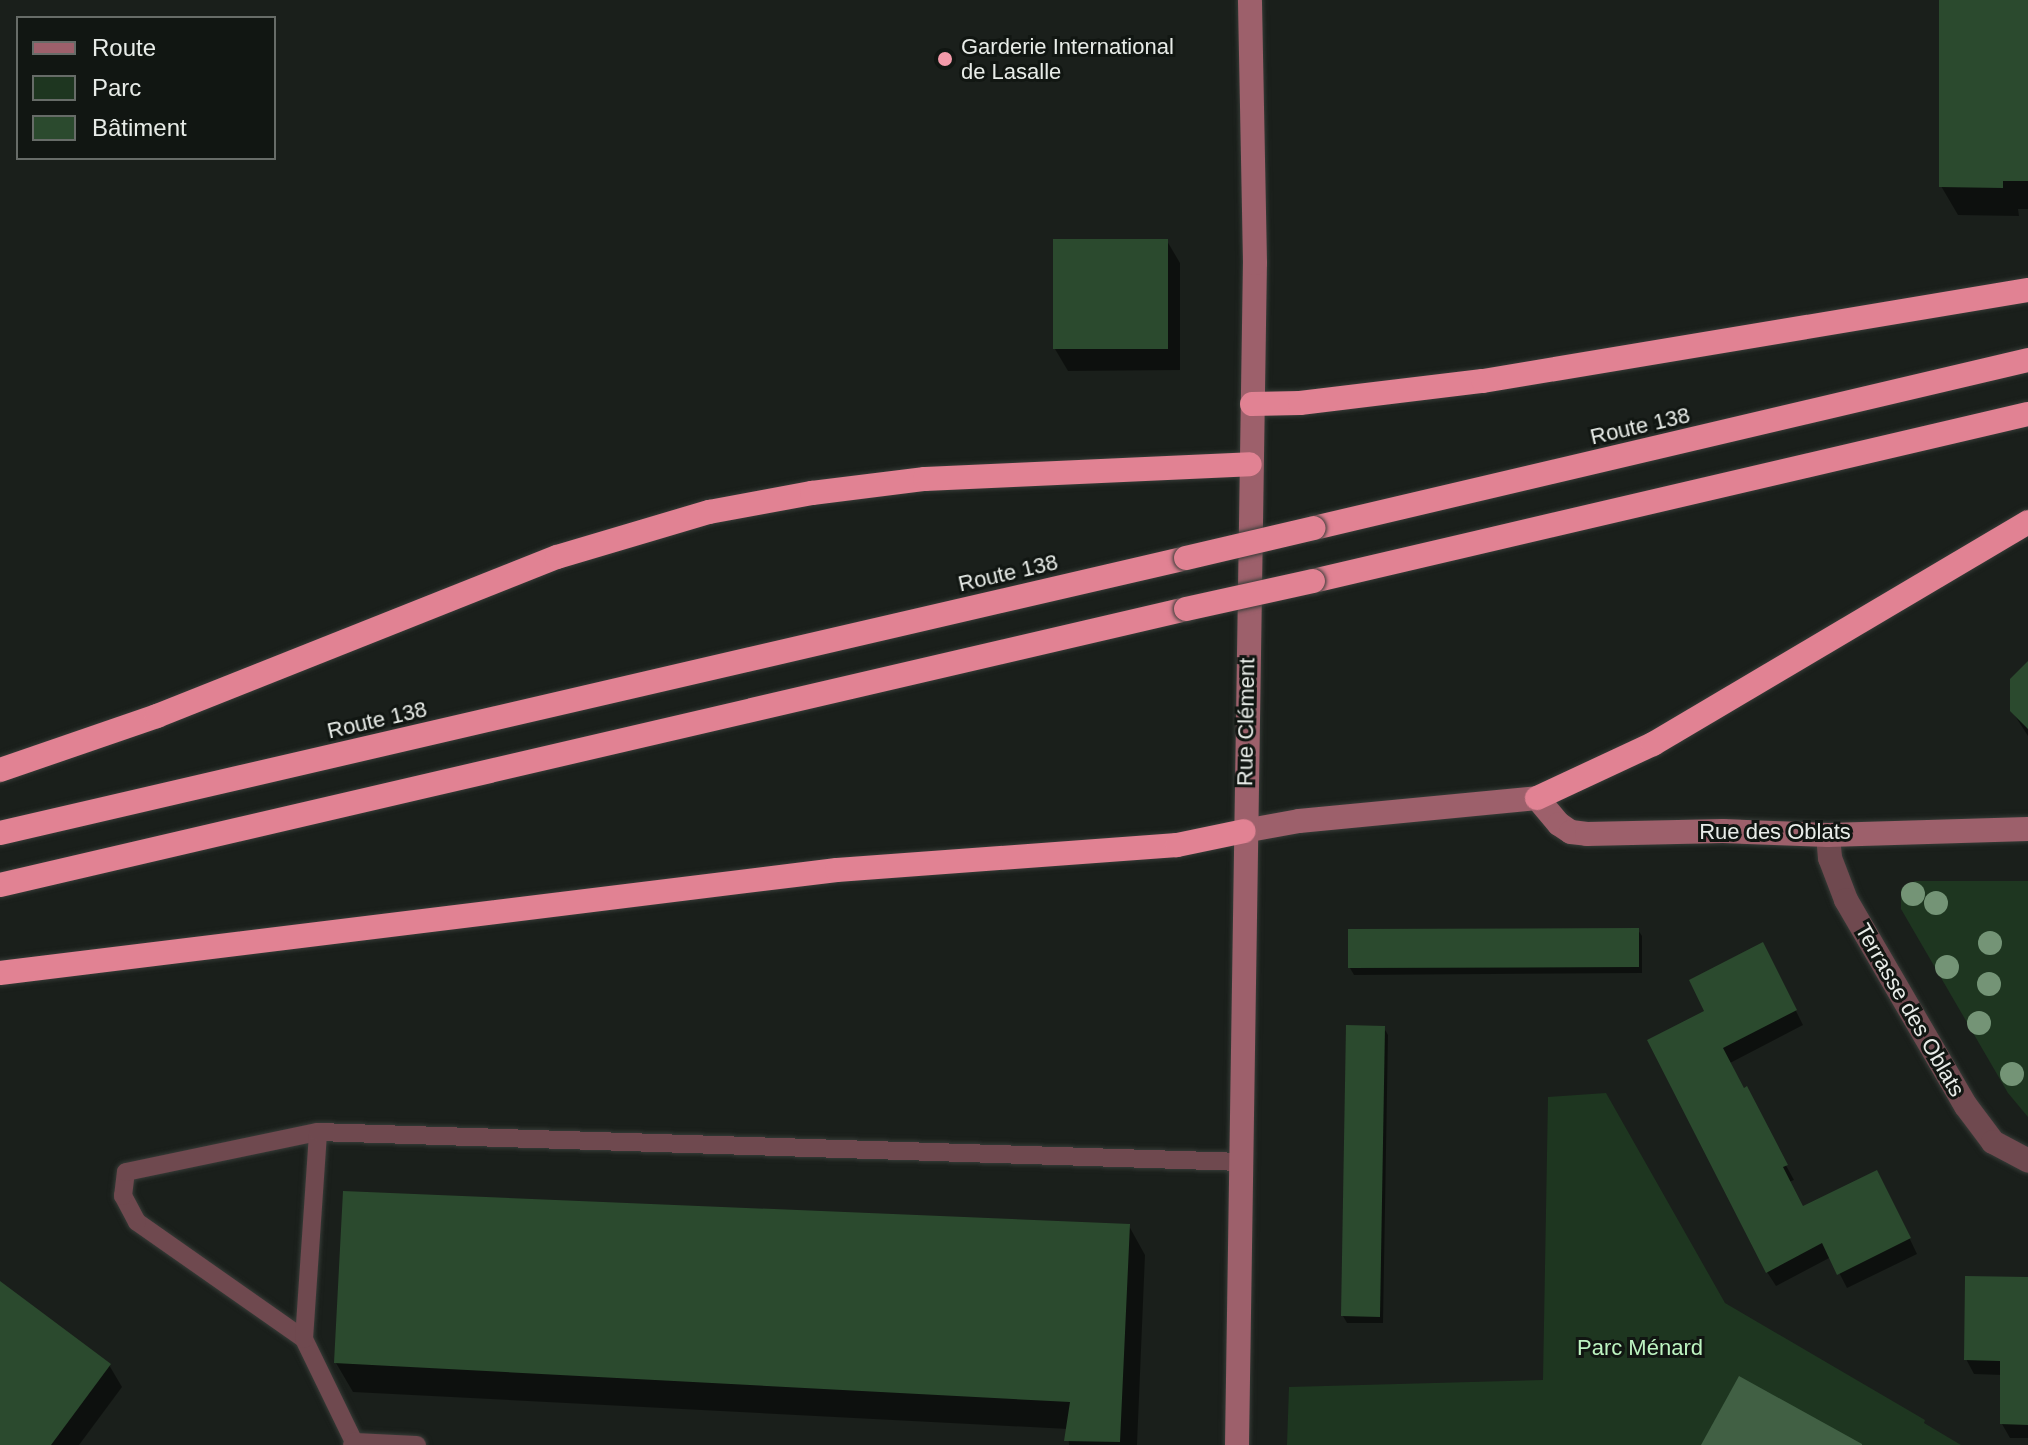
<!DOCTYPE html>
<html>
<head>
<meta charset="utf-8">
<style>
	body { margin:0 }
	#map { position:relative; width:2028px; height:1445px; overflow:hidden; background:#1a1f1b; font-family:Arial,sans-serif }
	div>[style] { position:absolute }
	.green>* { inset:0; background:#1e3620 }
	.water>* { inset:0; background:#416044 }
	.shadow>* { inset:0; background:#0007 }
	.building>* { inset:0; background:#2b4a2e }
	.roads { filter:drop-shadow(0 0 2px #373c38) drop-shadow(0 0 2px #373c38) }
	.lane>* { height:18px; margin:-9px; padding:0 9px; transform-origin:9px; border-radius:9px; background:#6f494f }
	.street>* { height:24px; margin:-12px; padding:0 12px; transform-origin:12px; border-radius:12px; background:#6f494f }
	.secondary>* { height:24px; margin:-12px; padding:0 12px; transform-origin:12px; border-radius:12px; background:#9d606b }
	.highway>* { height:24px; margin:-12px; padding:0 12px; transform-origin:12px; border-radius:12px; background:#e18293 }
	.bridges { filter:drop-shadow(0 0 2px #373c38) drop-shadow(0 0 2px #373c38) }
	.highway-bridge>* { height:24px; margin:-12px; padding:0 12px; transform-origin:12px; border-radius:12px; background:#e18293 }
	.trees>* { width:24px; height:24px; margin:-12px; border-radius:50%; background:#749476 }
	.dots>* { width:22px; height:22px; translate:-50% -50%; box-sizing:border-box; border:4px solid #111612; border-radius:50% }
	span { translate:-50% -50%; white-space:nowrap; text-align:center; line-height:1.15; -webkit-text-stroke:6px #111612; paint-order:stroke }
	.poi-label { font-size:22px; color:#e8ece8 }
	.left { translate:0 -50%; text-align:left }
	.street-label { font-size:22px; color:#e8ece8 }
	.park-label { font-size:22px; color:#bdf4c1 }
	.legend { position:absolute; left:16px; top:16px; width:260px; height:144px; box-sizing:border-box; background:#111612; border:2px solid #676c68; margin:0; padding:10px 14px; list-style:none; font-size:24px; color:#e8ece8 }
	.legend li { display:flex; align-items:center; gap:16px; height:40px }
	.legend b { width:40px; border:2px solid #676c68 }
</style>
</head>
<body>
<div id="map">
	<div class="green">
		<i style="clip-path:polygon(1915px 881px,2028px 881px,2028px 1117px,2008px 1093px,1901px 909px,1901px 889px)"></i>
		<i style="clip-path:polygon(1606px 1093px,1725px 1303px,1925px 1420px,1924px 1423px,1961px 1445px,1287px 1445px,1289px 1387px,1543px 1380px,1548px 1097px)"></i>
	</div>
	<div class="water">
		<i style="clip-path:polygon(1739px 1376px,1862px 1444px,1862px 1445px,1701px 1445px)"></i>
	</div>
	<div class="shadow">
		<i style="clip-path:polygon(1941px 0,2028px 0,2028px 209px,2018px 209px,2019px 216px,1958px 215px,1941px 186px)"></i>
		<i style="clip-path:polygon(1167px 241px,1180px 263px,1180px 370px,1068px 371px,1055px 349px)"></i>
		<i style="clip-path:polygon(2028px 664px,2028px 736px,2012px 711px)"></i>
		<i style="clip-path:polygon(1638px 930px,1642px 936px,1642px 973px,1354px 975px,1350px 968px)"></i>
		<i style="clip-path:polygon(1770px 959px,1803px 1025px,1730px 1063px,1794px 1180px,1789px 1182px,1803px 1208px,1885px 1187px,1917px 1254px,1847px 1288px,1831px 1257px,1776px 1286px,1767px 1272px,1707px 1012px)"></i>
		<i style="clip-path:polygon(1384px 1028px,1388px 1035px,1383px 1323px,1347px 1323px,1343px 1316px)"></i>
		<i style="clip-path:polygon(1129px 1226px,1145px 1255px,1137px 1445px,1069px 1445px,1068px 1429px,353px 1392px,336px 1363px)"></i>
		<i style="clip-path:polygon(2028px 1279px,2028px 1438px,2010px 1438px,2002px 1424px,2002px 1375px,1974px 1374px,1966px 1359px)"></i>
		<i style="clip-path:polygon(0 1284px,109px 1365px,122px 1387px,79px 1445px,0 1445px)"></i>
	</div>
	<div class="building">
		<i style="clip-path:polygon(1939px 0,2028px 0,2028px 181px,2003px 181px,2003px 188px,1939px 187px)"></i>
		<i style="clip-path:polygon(1053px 239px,1168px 239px,1168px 349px,1053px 349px)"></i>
		<i style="clip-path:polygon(2028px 661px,2028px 729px,2010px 711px,2010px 679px)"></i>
		<i style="clip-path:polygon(1639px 928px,1639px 967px,1348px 968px,1348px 929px)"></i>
		<i style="clip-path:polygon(1763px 942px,1797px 1010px,1723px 1048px,1744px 1088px,1747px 1086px,1788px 1165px,1783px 1167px,1803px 1206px,1877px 1170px,1911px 1238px,1837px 1275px,1822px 1243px,1766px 1273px,1647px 1040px,1704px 1011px,1689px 980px)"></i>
		<i style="clip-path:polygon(1346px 1025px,1385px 1026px,1380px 1317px,1341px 1316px)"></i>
		<i style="clip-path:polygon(343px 1191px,1130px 1224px,1120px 1442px,1064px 1441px,1070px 1402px,334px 1363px)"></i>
		<i style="clip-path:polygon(1965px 1276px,2028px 1277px,2028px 1425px,2000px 1424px,2000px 1361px,1964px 1360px)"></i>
		<i style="clip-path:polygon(0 1281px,111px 1364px,51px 1445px,0 1445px)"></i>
	</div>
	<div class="roads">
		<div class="lane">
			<i style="left:304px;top:1339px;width:204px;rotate:-145deg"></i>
			<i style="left:137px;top:1222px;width:30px;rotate:-118deg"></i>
			<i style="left:123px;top:1196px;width:24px;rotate:-83deg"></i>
			<i style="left:126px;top:1172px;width:196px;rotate:-11.8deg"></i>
			<i style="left:354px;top:1442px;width:114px;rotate:-115.9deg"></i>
			<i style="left:304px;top:1339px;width:207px;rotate:-86.1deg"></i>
			<i style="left:318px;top:1132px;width:923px;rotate:1.86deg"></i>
			<i style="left:352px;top:1445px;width:4px;rotate:-56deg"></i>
			<i style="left:354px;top:1442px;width:63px;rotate:2.7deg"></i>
		</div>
		<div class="street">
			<i style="left:1828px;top:835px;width:23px;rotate:85deg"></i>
			<i style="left:1830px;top:858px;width:45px;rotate:69.1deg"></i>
			<i style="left:1846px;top:900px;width:238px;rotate:59.8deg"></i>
			<i style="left:1966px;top:1106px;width:45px;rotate:53.1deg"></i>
			<i style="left:1993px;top:1142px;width:40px;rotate:28deg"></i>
		</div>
		<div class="secondary">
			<i style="left:1244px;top:831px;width:56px;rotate:-10.3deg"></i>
			<i style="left:1299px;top:821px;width:239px;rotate:-5.5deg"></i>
			<i style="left:1537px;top:798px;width:34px;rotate:50deg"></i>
			<i style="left:1559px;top:824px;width:14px;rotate:34deg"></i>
			<i style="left:1571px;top:832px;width:16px;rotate:7deg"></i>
			<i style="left:1587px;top:834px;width:136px;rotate:-1.3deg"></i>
			<i style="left:1723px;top:831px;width:105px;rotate:2.2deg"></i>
			<i style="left:1828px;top:835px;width:200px;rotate:-1.7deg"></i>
			<i style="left:1237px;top:1445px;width:1182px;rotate:-89.13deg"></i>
			<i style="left:1255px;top:263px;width:263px;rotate:-91.1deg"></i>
		</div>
		<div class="highway">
			<i style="left:1252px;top:404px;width:48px;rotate:-1.2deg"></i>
			<i style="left:1300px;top:403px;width:184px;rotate:-6.9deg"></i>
			<i style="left:1483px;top:381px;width:553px;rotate:-9.48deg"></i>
			<i style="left:1314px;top:528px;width:733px;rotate:-13.24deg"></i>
			<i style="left:1313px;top:581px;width:734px;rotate:-13.15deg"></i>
			<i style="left:0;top:770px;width:166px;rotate:-19deg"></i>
			<i style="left:157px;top:716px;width:430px;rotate:-21.7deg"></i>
			<i style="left:557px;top:557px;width:159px;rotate:-16.5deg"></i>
			<i style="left:709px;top:512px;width:105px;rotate:-10.5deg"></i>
			<i style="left:812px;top:493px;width:114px;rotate:-7.1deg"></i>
			<i style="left:925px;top:479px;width:325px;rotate:-2.6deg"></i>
			<i style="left:1537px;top:798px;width:128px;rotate:-25deg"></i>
			<i style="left:1653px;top:744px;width:436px;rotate:-30.6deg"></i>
			<i style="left:0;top:833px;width:1217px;rotate:-13.05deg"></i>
			<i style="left:0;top:885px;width:1218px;rotate:-13.1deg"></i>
			<i style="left:0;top:973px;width:843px;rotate:-7.02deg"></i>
			<i style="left:837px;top:870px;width:341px;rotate:-4.2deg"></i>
			<i style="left:1177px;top:845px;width:68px;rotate:-11.8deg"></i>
		</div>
	</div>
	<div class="bridges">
		<div class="highway-bridge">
			<i style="left:1186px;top:558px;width:131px;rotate:-13.2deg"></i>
			<i style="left:1186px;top:609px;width:130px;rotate:-12.4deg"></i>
		</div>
	</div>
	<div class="trees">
		<i style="left:1913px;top:894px"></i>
		<i style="left:1936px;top:903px"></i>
		<i style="left:1990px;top:943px"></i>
		<i style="left:1947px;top:967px"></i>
		<i style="left:1989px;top:984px"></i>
		<i style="left:1979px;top:1023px"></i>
		<i style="left:2012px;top:1074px"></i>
	</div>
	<div class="dots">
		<i style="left:945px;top:59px;background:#f39aa9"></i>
	</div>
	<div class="poi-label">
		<span class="left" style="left:961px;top:59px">Garderie International<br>de Lasalle</span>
	</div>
	<div class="street-label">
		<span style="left:1640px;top:426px;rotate:-13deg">Route 138</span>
		<span style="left:1008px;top:573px;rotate:-13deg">Route 138</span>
		<span style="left:377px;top:720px;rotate:-13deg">Route 138</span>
		<span style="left:1246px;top:722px;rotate:-89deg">Rue Clément</span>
		<span style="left:1775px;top:832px">Rue des Oblats</span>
		<span style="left:1910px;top:1010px;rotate:60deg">Terrasse des Oblats</span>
	</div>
	<div class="park-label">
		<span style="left:1640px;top:1348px">Parc Ménard</span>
	</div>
	<ul class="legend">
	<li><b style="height:10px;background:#9d606b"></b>Route</li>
	<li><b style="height:22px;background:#1e3620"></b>Parc</li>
	<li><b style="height:22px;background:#2b4a2e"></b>Bâtiment</li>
	</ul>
</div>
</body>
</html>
